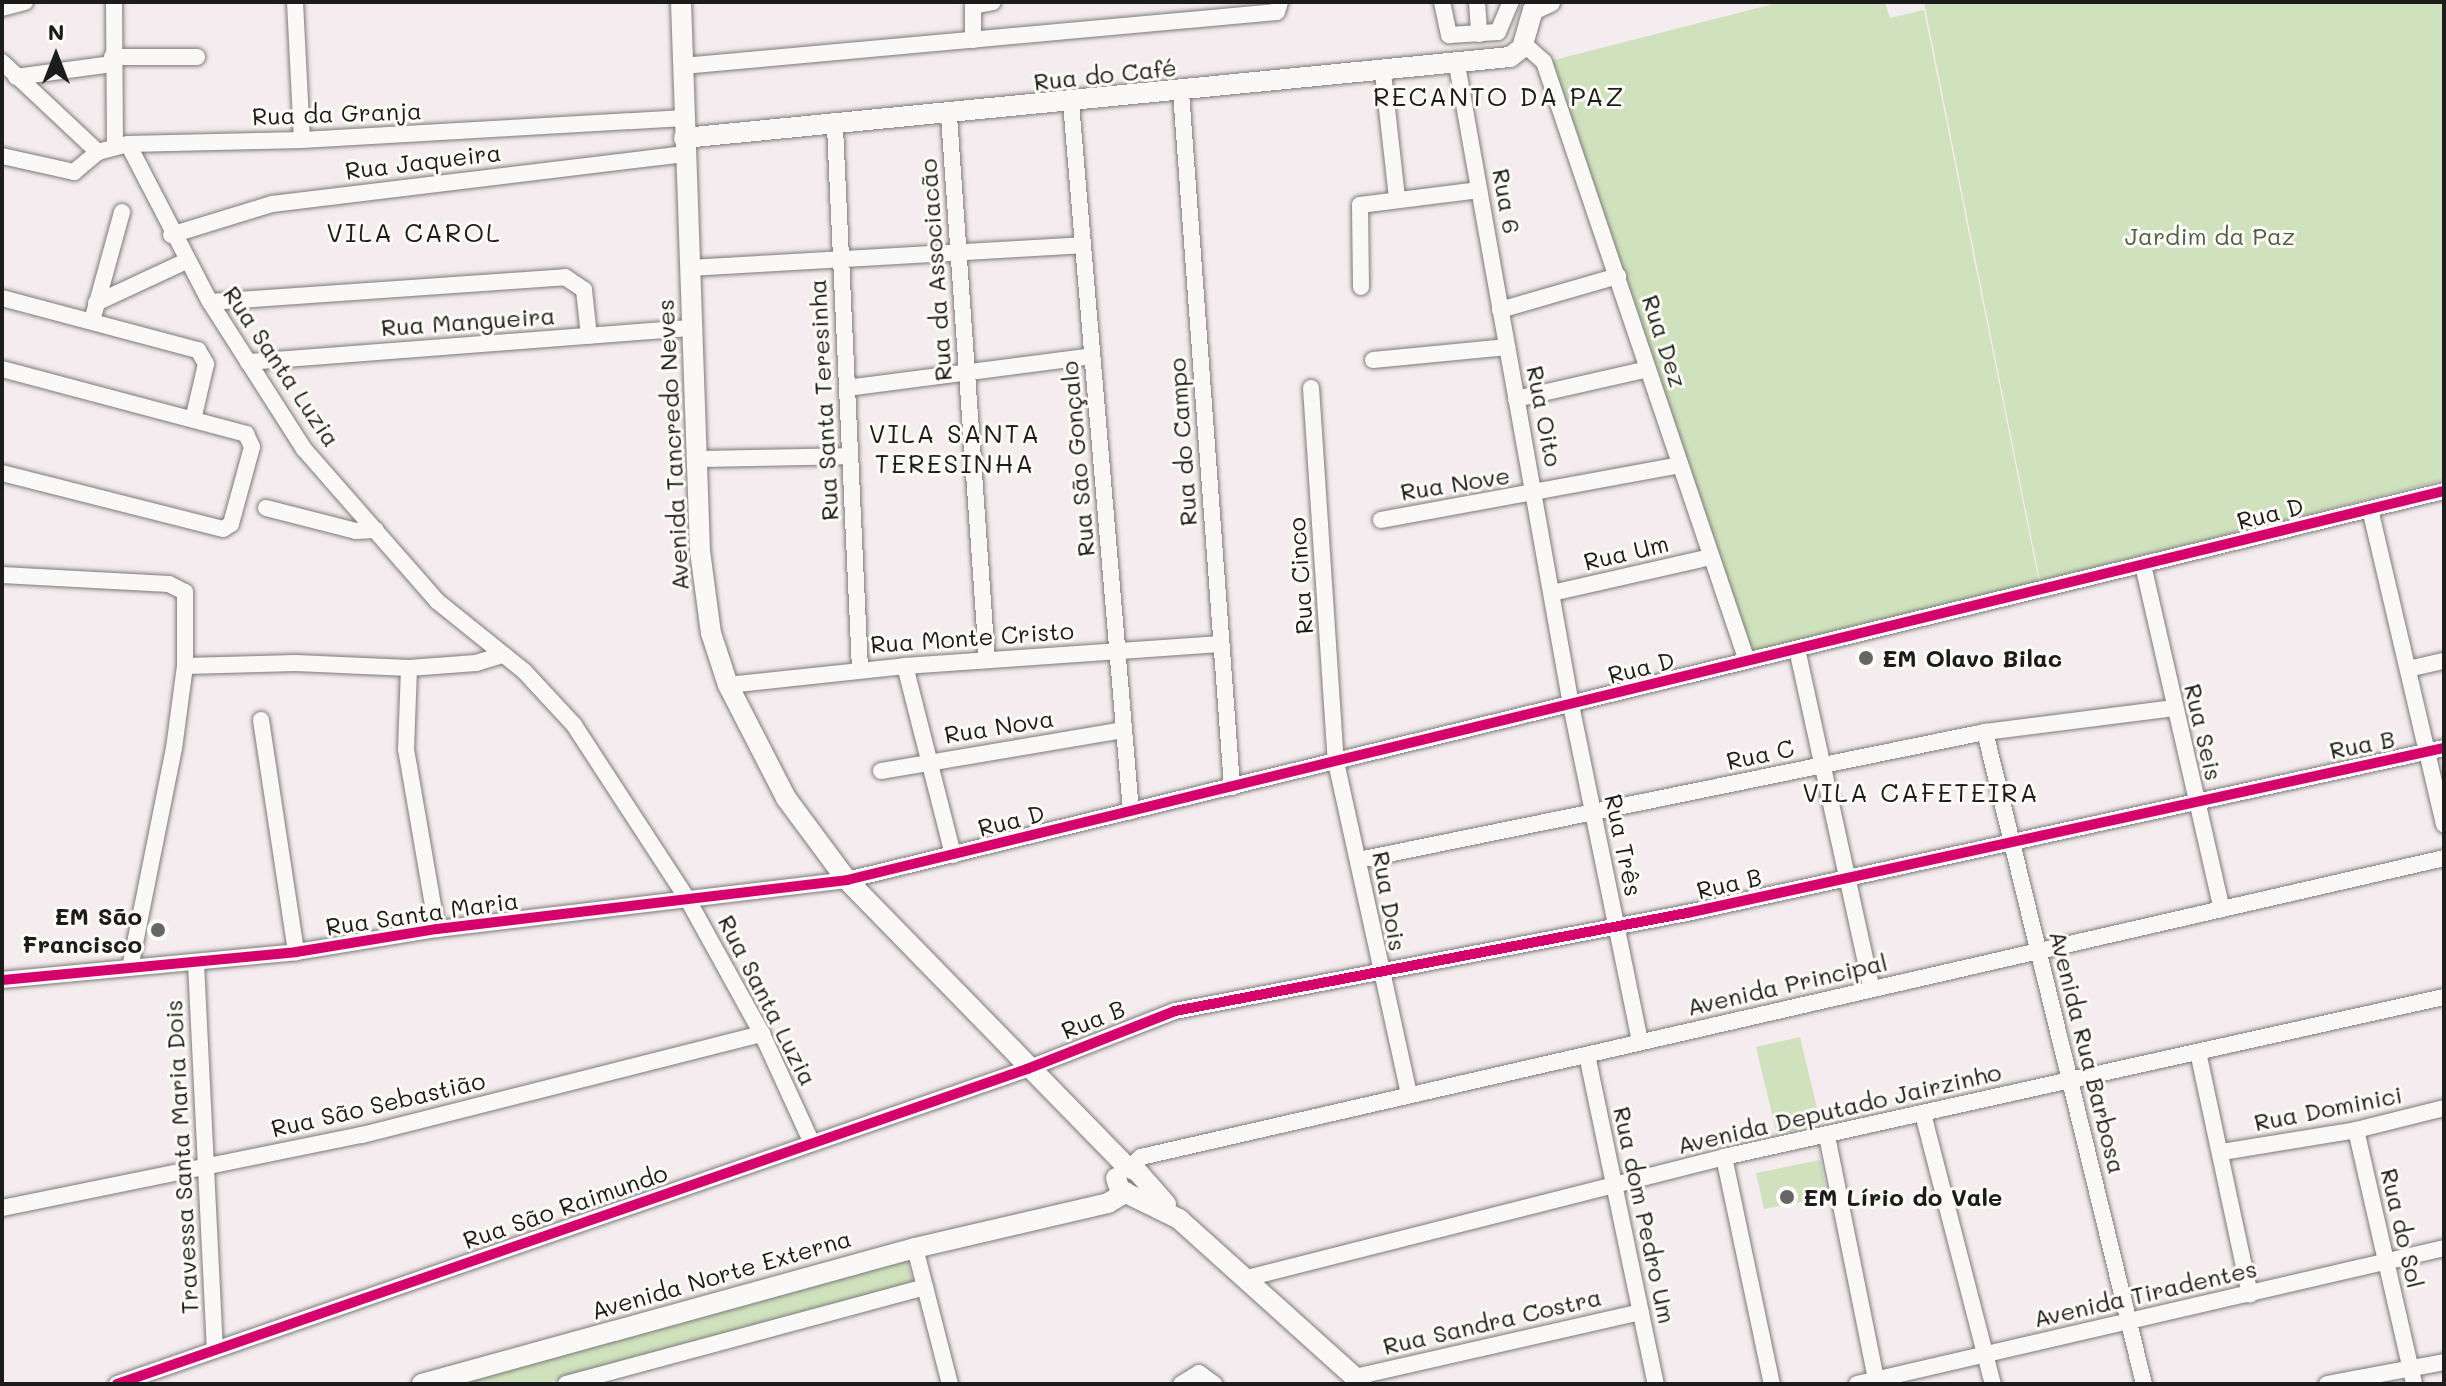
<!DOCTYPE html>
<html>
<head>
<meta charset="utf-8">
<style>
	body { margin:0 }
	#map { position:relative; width:2446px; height:1386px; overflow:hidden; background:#f4ecee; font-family:Mali,sans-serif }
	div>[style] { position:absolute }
	.green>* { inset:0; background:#cfe2bd }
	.roads { filter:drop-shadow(0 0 2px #7d7a7a) drop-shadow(0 0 2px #7d7a7a) }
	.minor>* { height:16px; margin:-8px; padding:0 8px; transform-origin:8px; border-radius:8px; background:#faf9f7 }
	.major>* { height:20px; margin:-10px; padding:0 10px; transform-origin:10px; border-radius:10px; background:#faf9f7 }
	.cycleway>* { height:10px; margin:-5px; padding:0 5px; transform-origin:5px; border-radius:5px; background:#d6006c }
	.dots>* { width:22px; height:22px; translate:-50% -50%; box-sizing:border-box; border:4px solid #fdfcf7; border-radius:50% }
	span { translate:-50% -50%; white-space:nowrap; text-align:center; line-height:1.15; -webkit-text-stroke:6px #fdfcf7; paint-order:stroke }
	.street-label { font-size:24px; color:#1c1c1c }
	.park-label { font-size:24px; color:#505e46 }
	.poi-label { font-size:24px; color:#1c1c1c; font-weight:700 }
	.left { translate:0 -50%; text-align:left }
	.right { translate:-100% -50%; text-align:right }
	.neighbourhood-label { font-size:26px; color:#1c1c1c; letter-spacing:2px }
	.frame { position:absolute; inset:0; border:4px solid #1c1c1c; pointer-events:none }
	.north { position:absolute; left:16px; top:16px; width:80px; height:80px; -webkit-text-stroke:6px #fdfcf7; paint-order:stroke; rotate:0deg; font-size:22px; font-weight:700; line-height:32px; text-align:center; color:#1c1c1c }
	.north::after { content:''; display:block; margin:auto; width:28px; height:36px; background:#1c1c1c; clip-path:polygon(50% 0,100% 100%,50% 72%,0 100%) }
</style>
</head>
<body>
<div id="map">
	<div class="green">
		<i style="clip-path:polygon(1781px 2px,1885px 2px,1890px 18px,1924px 10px,2039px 582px,1748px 654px,1550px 61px)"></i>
		<i style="clip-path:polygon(1924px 2px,2444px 2px,2444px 480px,2040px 581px)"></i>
		<i style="clip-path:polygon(1800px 1037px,1821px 1125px,1777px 1135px,1756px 1047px)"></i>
		<i style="clip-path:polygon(1820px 1160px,1828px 1197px,1764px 1209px,1756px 1173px)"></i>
		<i style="clip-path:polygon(906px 1256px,913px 1283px,543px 1384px,454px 1384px)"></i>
	</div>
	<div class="roads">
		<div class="minor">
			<i style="left:114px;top:2px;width:145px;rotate:89.6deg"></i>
			<i style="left:295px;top:2px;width:138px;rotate:87.1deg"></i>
			<i style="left:1442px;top:2px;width:34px;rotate:78deg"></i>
			<i style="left:1449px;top:35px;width:49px;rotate:-3.5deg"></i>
			<i style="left:1498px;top:32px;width:33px;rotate:-67deg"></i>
			<i style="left:1477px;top:2px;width:32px;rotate:86deg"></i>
			<i style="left:2px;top:8px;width:24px;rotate:-15deg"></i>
			<i style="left:973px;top:40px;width:34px;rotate:-90deg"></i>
			<i style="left:973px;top:6px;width:20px;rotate:-11deg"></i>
			<i style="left:1524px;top:44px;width:27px;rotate:42deg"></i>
			<i style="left:1544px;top:62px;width:632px;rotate:71.28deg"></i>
			<i style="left:112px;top:57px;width:85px"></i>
			<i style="left:2px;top:62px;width:132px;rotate:43.2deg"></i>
			<i style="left:1457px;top:65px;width:650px;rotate:79.9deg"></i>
			<i style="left:1571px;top:705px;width:344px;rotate:78.4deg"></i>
			<i style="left:683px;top:66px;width:596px;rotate:-5.19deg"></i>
			<i style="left:1277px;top:12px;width:10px;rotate:-73deg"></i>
			<i style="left:1383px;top:73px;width:126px;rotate:83.6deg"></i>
			<i style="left:16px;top:77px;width:97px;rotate:-7.7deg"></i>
			<i style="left:1181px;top:92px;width:697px;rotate:85.8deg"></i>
			<i style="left:1071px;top:103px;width:711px;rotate:85.16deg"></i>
			<i style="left:949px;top:116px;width:544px;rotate:86deg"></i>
			<i style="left:835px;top:127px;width:544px;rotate:87.36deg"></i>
			<i style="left:128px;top:144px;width:178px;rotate:62.6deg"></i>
			<i style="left:210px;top:302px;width:174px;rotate:57.4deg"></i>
			<i style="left:304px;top:449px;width:202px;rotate:48.8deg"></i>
			<i style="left:437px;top:601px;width:112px;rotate:38.8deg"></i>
			<i style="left:524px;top:671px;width:74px;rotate:47.2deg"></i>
			<i style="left:574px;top:725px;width:209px;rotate:56.9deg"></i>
			<i style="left:688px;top:900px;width:153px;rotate:61.1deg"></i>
			<i style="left:762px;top:1034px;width:120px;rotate:65.4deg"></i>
			<i style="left:2px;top:156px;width:74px;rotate:12.5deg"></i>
			<i style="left:74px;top:172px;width:31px;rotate:-40deg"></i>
			<i style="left:98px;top:152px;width:31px;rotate:-15deg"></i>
			<i style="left:128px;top:144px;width:174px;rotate:-1.3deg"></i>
			<i style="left:302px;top:140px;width:383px;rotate:-3.3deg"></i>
			<i style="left:171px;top:235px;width:106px;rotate:-17.1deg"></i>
			<i style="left:272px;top:204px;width:416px;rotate:-6.9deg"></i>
			<i style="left:689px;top:268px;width:394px;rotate:-3.3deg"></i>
			<i style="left:1361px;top:287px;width:82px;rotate:-90.7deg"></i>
			<i style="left:1360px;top:205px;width:120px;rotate:-7.2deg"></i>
			<i style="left:2px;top:298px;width:203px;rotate:14.9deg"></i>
			<i style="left:198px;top:350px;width:16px;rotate:60deg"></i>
			<i style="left:206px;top:364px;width:57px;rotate:103.1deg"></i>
			<i style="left:210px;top:302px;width:356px;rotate:-4deg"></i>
			<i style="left:565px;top:277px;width:23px;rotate:34deg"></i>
			<i style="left:584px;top:290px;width:46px;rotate:83.8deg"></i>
			<i style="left:96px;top:303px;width:99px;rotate:-25deg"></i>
			<i style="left:1500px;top:310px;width:123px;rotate:-16.1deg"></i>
			<i style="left:92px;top:321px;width:113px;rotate:-74.6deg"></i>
			<i style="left:1373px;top:360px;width:135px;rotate:-5.5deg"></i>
			<i style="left:248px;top:362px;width:445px;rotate:-4.4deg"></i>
			<i style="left:2px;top:369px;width:253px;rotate:14.9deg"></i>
			<i style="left:246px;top:434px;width:14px;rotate:65deg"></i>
			<i style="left:252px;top:447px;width:80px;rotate:105.3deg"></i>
			<i style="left:231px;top:524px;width:9px;rotate:148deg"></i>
			<i style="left:223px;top:529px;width:228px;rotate:-165.8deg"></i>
			<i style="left:847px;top:388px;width:247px;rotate:-7.4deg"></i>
			<i style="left:1311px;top:388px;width:375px;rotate:86.2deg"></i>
			<i style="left:1336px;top:762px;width:341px;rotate:77.6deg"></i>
			<i style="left:1516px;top:399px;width:135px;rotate:-12.8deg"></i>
			<i style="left:696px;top:459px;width:153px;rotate:-1.1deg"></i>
			<i style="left:266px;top:508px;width:93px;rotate:14.3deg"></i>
			<i style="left:356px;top:531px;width:20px;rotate:-3deg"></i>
			<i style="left:2370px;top:509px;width:324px;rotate:76.8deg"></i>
			<i style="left:1381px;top:520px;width:304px;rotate:-10.4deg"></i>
			<i style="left:2143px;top:565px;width:353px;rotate:77.1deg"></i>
			<i style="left:2px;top:575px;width:167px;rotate:3.1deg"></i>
			<i style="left:169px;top:584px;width:18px;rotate:27deg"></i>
			<i style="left:185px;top:592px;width:74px;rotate:90deg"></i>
			<i style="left:185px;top:666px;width:83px;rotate:97.6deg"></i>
			<i style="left:174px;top:748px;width:224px;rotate:101.3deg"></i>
			<i style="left:1552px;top:593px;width:162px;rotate:-12.8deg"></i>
			<i style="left:1797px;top:649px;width:348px;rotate:77.6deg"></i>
			<i style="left:185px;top:666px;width:111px;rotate:-1.5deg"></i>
			<i style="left:296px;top:663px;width:113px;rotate:2.5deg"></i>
			<i style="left:409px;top:668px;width:67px;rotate:-4.3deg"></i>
			<i style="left:476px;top:663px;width:28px;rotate:-17deg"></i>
			<i style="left:905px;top:666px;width:195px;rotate:75.7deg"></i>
			<i style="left:409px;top:668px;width:81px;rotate:92.1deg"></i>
			<i style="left:406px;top:749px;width:183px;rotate:80.2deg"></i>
			<i style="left:2408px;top:669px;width:37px;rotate:-13deg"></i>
			<i style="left:728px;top:685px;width:178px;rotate:-6.1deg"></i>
			<i style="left:905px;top:666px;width:316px;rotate:-4deg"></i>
			<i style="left:261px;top:720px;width:235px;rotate:81.4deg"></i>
			<i style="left:1985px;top:732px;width:671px;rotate:76.3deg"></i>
			<i style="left:881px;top:771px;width:246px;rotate:-9.6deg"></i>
			<i style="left:1359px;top:860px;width:639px;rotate:-11.56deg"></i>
			<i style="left:1985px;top:732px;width:191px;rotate:-7.2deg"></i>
			<i style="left:196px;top:963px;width:387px;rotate:87.2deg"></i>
			<i style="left:2px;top:980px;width:295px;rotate:-5.4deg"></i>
			<i style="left:296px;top:952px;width:143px;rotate:-9.3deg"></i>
			<i style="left:437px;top:929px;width:413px;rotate:-6.8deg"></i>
			<i style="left:847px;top:880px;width:1644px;rotate:-13.69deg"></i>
			<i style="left:2198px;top:1052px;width:248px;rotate:77.9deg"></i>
			<i style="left:1587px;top:1055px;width:336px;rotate:78.2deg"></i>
			<i style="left:1923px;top:1114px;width:279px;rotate:75.5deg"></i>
			<i style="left:2356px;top:1130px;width:261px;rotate:77.1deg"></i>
			<i style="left:1827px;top:1136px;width:253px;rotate:78.6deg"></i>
			<i style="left:2222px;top:1152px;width:136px;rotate:-9.3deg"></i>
			<i style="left:2356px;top:1130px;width:91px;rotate:-14deg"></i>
			<i style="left:1724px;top:1157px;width:232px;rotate:78.1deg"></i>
			<i style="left:1130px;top:1167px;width:15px;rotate:-42deg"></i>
			<i style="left:1141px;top:1157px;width:1337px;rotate:-12.92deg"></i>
			<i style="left:2px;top:1208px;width:367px;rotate:-11.5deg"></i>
			<i style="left:362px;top:1135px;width:413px;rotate:-14.2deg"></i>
			<i style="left:915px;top:1248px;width:140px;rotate:75.6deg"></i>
			<i style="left:1247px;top:1278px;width:492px;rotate:-14.2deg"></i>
			<i style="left:1724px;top:1157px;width:738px;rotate:-12.53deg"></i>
			<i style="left:1355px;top:1377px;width:293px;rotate:-12.8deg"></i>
			<i style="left:117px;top:1384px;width:963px;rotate:-19.09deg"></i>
			<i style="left:1027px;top:1069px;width:159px;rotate:-21.4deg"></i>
			<i style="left:1175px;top:1011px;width:521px;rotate:-10.84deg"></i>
			<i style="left:1687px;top:913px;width:775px;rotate:-12.3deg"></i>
			<i style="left:566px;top:1384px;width:372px;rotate:-15.1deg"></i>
			<i style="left:1181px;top:1384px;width:21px;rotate:-31deg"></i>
			<i style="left:1199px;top:1373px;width:19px;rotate:36deg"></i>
			<i style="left:1857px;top:1384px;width:603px;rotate:-13.04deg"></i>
			<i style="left:2327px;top:1384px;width:119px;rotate:-10.6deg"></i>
		</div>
		<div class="major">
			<i style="left:681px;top:2px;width:549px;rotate:88.02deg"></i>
			<i style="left:700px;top:551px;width:83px;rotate:82.4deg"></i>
			<i style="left:711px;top:633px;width:55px;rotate:71.9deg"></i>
			<i style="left:728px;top:685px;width:127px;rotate:62.8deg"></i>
			<i style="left:786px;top:798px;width:102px;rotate:53.4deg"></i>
			<i style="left:847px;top:880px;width:401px;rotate:45.7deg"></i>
			<i style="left:684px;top:138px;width:830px;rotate:-5.6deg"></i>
			<i style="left:1510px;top:57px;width:15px;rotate:-37deg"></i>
			<i style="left:1522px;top:48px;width:40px;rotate:-74deg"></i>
			<i style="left:1533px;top:10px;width:19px;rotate:-25deg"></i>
			<i style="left:1127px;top:1167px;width:11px;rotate:22deg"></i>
			<i style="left:1137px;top:1171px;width:44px;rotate:48.7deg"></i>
			<i style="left:1116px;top:1178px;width:13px;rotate:72deg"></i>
			<i style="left:1120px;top:1190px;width:66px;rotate:26.2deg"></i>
			<i style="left:1179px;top:1219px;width:246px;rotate:42deg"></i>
			<i style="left:422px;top:1384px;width:511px;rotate:-15.42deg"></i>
			<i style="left:915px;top:1248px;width:198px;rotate:-13.1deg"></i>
			<i style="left:1108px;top:1203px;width:21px;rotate:-31deg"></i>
		</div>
	</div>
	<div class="cycleway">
		<i style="left:2px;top:980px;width:295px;rotate:-5.4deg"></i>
		<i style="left:296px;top:952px;width:143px;rotate:-9.3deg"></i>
		<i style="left:437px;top:929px;width:413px;rotate:-6.8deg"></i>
		<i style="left:847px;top:880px;width:1644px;rotate:-13.69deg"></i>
		<i style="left:117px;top:1384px;width:963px;rotate:-19.09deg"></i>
		<i style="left:1027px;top:1069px;width:159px;rotate:-21.4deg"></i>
		<i style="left:1175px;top:1011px;width:521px;rotate:-10.84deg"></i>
		<i style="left:1687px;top:913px;width:775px;rotate:-12.3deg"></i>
	</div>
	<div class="dots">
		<i style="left:1866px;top:658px;background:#686566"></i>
		<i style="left:158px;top:930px;background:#686566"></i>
		<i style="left:1787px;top:1197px;background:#686566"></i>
	</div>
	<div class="street-label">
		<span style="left:1105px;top:74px;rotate:-6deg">Rua do Café</span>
		<span style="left:337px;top:113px;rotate:-2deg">Rua da Granja</span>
		<span style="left:423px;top:161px;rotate:-7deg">Rua Jaqueira</span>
		<span style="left:1507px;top:201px;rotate:80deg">Rua 6</span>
		<span style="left:935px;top:270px;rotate:-94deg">Rua da Associacão</span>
		<span style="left:468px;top:321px;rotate:-4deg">Rua Mangueira</span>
		<span style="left:1665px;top:341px;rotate:72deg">Rua Dez</span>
		<span style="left:282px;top:366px;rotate:56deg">Rua Santa Luzia</span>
		<span style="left:823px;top:400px;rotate:-93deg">Rua Santa Teresinha</span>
		<span style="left:1545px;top:416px;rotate:79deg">Rua Oito</span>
		<span style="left:1182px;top:442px;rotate:-94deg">Rua do Campo</span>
		<span style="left:672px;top:445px;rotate:-93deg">Avenida Tancredo Neves</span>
		<span style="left:1077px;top:459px;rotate:-95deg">Rua São Gonçalo</span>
		<span style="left:1455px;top:483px;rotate:-9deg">Rua Nove</span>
		<span style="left:2270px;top:513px;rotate:-14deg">Rua D</span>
		<span style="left:1626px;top:552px;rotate:-13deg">Rua Um</span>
		<span style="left:1300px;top:576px;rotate:-94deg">Rua Cinco</span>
		<span style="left:972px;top:637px;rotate:-4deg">Rua Monte Cristo</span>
		<span style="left:1641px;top:667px;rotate:-14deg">Rua D</span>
		<span style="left:999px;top:726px;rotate:-9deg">Rua Nova</span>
		<span style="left:2204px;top:732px;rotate:77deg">Rua Seis</span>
		<span style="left:2362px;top:744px;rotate:-11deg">Rua B</span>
		<span style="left:1760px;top:754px;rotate:-12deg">Rua C</span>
		<span style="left:1011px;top:820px;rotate:-14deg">Rua D</span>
		<span style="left:1624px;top:845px;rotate:78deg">Rua Três</span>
		<span style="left:1729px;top:883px;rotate:-13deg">Rua B</span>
		<span style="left:1390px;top:901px;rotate:80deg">Rua Dois</span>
		<span style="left:422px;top:913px;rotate:-8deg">Rua Santa Maria</span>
		<span style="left:1787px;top:984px;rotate:-13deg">Avenida Principal</span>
		<span style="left:768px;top:1000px;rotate:63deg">Rua Santa Luzia</span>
		<span style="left:1093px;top:1019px;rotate:-22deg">Rua B</span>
		<span style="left:2088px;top:1052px;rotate:76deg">Avenida Rua Barbosa</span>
		<span style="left:378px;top:1104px;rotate:-13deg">Rua São Sebastião</span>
		<span style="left:1839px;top:1108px;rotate:-13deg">Avenida Deputado Jairzinho</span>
		<span style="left:2328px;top:1108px;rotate:-11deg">Rua Dominici</span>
		<span style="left:181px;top:1157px;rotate:-93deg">Travessa Santa Maria Dois</span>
		<span style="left:565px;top:1206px;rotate:-19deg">Rua São Raimundo</span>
		<span style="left:1645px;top:1215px;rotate:78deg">Rua dom Pedro Um</span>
		<span style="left:2403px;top:1228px;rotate:77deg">Rua do Sol</span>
		<span style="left:721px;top:1274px;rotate:-16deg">Avenida Norte Externa</span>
		<span style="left:2145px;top:1293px;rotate:-13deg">Avenida Tiradentes</span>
		<span style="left:1492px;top:1321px;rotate:-13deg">Rua Sandra Costra</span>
	</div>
	<div class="park-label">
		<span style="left:2210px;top:236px">Jardim da Paz</span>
	</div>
	<div class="poi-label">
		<span class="left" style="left:1882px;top:658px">EM Olavo Bilac</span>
		<span class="right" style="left:142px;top:930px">EM São<br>Francisco</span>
		<span class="left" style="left:1803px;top:1197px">EM Lírio do Vale</span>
	</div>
	<div class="neighbourhood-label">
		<span style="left:1499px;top:97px">RECANTO DA PAZ</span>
		<span style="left:414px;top:233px">VILA CAROL</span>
		<span style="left:955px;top:449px">VILA SANTA<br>TERESINHA</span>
		<span style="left:1921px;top:793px">VILA CAFETEIRA</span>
	</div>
	<div class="frame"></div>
	<div class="north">N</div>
</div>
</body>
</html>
